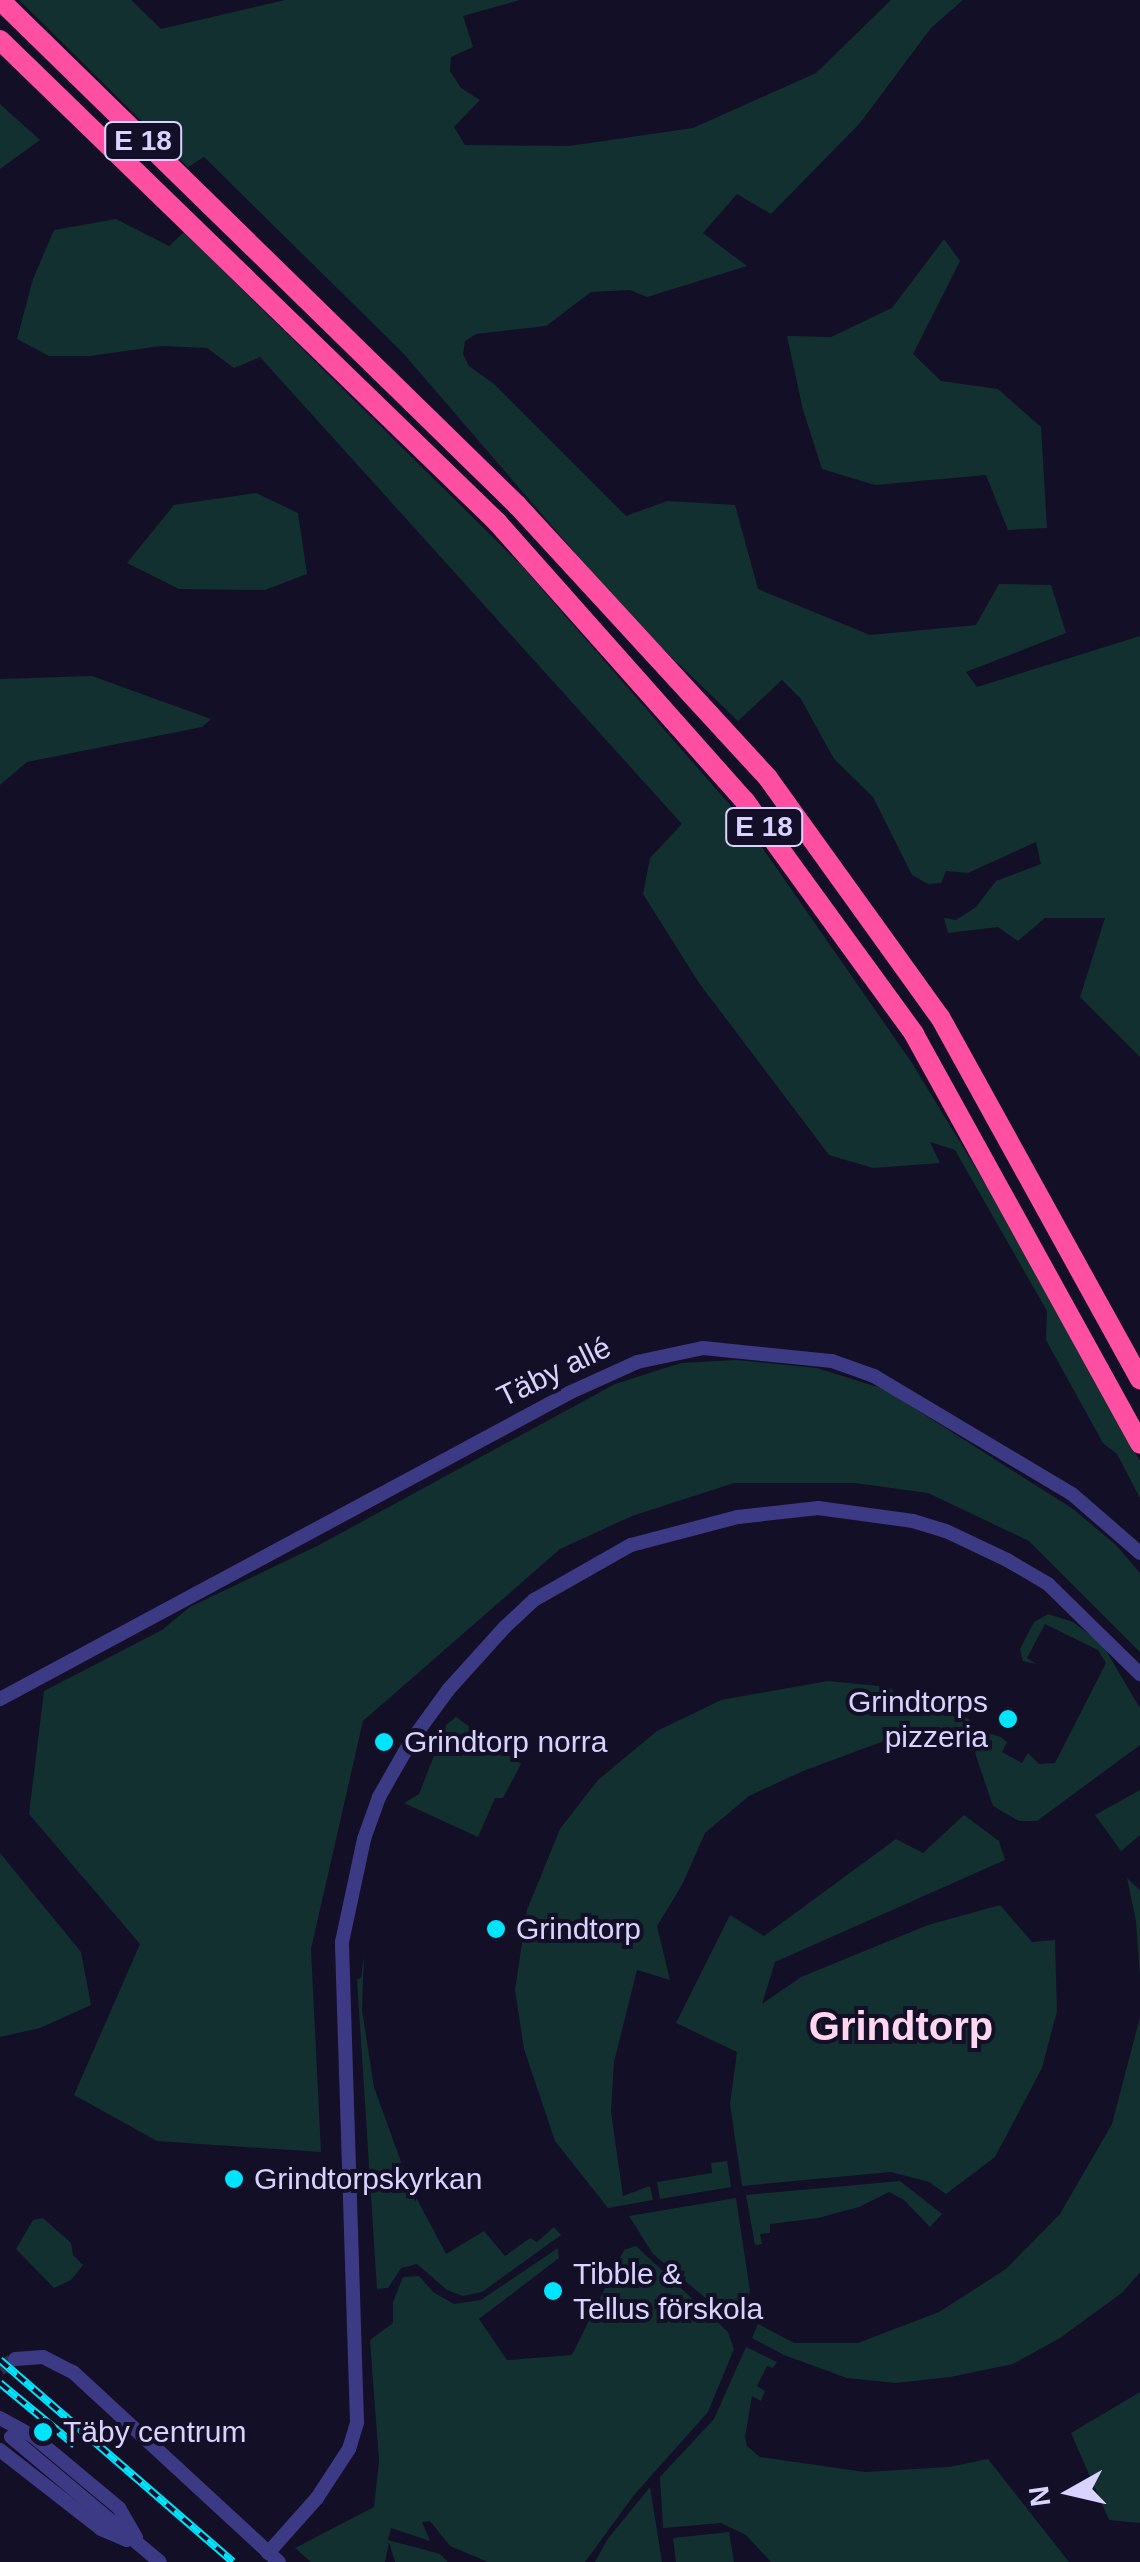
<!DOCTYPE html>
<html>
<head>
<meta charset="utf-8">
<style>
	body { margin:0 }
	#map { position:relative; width:1140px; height:2562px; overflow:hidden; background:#130f26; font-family:Helvetica,sans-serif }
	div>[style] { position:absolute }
	.green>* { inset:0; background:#12302f }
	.tertiary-tunnel>* { height:14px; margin-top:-7px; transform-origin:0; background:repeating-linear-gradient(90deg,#312d47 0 14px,transparent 0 21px) }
	.tertiary>* { height:14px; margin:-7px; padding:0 7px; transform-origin:7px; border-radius:7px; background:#3d3a85 }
	.motorway>* { height:20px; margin:-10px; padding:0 10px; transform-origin:10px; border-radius:10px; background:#ff4fa3 }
	.rail>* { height:8px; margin-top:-4px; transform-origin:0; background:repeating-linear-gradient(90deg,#130f26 0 11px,#00e5ff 0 22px); box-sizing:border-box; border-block:2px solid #00e5ff }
	.dots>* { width:28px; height:28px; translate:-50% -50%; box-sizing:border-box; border:5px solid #130f26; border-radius:50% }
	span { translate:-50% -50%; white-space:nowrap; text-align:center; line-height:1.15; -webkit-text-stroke:8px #130f26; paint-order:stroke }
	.shield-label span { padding:2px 8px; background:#130f26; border:2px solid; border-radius:8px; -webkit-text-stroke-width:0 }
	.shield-label { font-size:28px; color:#d9d4ff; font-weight:700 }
	.street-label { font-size:30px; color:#d9d4ff }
	.poi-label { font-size:30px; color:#d9d4ff }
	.right { translate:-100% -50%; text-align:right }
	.left { translate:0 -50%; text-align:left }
	.district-label { font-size:40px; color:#ffd6f0; font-weight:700 }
	.north { position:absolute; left:1020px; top:2442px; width:100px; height:100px; -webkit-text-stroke:8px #130f26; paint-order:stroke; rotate:262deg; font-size:28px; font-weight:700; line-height:40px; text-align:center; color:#d9d4ff }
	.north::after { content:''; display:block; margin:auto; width:35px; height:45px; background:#d9d4ff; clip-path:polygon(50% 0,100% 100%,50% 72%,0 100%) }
</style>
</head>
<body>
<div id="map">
	<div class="green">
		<i style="clip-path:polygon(19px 0,131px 0,161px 29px,285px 0,520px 0,463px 16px,473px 47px,451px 57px,450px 71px,461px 88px,480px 100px,454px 127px,465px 145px,569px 146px,693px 128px,816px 73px,891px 0,963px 0,931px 28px,860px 123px,771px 214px,737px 194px,703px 233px,747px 266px,647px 297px,630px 290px,591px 292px,546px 326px,476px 334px,465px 341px,463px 354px,469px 366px,494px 384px,626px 516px,667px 501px,735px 505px,758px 589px,870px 635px,976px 625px,999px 584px,1051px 585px,1066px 633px,966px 672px,977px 687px,1140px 636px,1140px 1057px,1080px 997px,1105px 918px,1045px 918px,1018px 941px,998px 927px,948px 933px,944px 918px,956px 920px,976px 907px,996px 881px,1041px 864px,1036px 842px,968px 873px,946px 871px,941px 883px,928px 884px,912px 875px,873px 797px,834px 759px,801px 699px,782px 680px,738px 721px,632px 619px,403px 353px,204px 157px,188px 167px)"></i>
		<i style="clip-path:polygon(0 104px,40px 140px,0 169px)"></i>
		<i style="clip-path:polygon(116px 219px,169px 246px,184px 232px,521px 565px,743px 820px,912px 1063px,1000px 1208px,1140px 1461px,1140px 1498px,1117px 1454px,1103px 1443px,1046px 1340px,1047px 1311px,955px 1150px,930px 1142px,940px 1163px,873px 1168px,829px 1155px,699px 983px,643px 894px,650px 858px,682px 824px,260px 357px,234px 368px,207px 348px,161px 346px,90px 356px,49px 356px,17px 339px,33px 279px,54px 230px)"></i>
		<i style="clip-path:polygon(944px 239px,960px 261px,913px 354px,941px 381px,998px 389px,1041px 427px,1047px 528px,1008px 530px,986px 475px,875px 485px,822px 469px,803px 410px,787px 336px,831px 337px,892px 308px)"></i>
		<i style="clip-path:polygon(256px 493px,298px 513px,307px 574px,265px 590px,179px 589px,127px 563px,174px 505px)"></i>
		<i style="clip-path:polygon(92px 676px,211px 719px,202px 727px,27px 762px,0 785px,0 679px)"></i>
		<i style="clip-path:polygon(736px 1360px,817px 1368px,884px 1389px,1073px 1509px,1116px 1545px,1140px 1573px,1140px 1652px,1029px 1541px,928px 1493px,855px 1483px,734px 1483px,632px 1516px,560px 1549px,363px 1721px,311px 1949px,321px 2152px,157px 2141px,74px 2095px,140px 1944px,29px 1814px,44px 1691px,162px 1630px,190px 1607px,319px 1545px,615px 1384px,681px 1363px)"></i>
		<i style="clip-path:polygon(1048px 1614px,1073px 1622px,1102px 1644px,1140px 1708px,1140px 1745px,1037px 1821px,1019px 1821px,993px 1806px,975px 1753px,984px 1732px,1001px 1737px,1007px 1742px,1002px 1752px,1022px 1763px,1028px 1753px,1039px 1764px,1055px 1763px,1106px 1663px,1098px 1650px,1045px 1624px,1027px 1658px,1036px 1664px,1023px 1661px,1020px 1649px,1034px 1622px)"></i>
		<i style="clip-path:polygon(828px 1681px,889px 1687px,900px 1698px,934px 1704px,969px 1719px,973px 1726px,968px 1732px,884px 1741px,803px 1771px,749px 1796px,705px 1833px,682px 1885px,657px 1926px,670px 1980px,637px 1970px,614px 2062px,611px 2112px,623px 2196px,650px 2186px,653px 2200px,608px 2208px,555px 2141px,524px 2049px,515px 1990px,527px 1910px,560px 1829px,598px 1780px,657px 1731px,721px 1700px)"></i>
		<i style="clip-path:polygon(456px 1717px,521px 1764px,503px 1798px,495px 1798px,478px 1837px,404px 1803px,419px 1794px,446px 1725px)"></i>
		<i style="clip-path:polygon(1140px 1790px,1140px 1835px,1121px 1851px,1095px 1815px)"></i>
		<i style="clip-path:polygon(964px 1815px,999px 1841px,1005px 1860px,775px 1962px,762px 2004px,801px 1977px,928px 1925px,1000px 1905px,1032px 1942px,1055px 1940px,1057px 2011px,1042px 2068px,995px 2157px,946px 2194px,929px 2182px,891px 2172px,742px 2186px,730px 2104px,737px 2052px,676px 2023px,730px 1915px,764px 1936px,896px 1839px,923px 1853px)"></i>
		<i style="clip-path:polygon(0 1853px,81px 1952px,91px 2005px,40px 2028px,0 2037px)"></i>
		<i style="clip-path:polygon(1127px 1878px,1140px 1890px,1140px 1977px,1136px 1921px)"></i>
		<i style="clip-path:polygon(364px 1955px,362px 2010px,374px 2087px,409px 2184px,446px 2254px,484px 2231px,505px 2256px,530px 2238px,537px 2242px,554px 2227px,561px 2235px,482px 2292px,463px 2296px,447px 2290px,417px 2264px,401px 2268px,388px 2288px,377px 2289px,357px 1979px,361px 1978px)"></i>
		<i style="clip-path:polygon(1140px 2017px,1140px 2272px,1123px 2292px,1060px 2338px,1013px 2364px,950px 2377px,896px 2383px,847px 2378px,784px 2355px,752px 2338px,758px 2324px,794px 2343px,858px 2343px,939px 2312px,1006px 2269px,1060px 2214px,1112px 2124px)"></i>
		<i style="clip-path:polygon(727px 2161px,731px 2187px,660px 2199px,657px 2182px,712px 2173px,711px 2163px)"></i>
		<i style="clip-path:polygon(900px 2181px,942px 2214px,930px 2227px,904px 2200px,889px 2192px,859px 2207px,818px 2218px,770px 2224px,770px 2233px,760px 2234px,762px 2244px,755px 2245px,746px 2195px)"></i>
		<i style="clip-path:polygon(736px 2198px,750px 2291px,743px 2320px,734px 2322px,653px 2254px,629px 2216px)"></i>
		<i style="clip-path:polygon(43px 2218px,71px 2243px,73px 2255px,83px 2265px,71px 2280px,54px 2288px,16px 2249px,33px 2220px)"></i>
		<i style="clip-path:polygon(636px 2246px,728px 2332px,734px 2349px,708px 2412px,634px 2495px,585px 2562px,488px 2562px,450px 2546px,430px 2521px,422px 2522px,430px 2541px,391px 2528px,388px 2540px,440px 2554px,448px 2562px,395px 2562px,389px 2542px,385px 2562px,311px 2562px,295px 2548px,374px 2507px,379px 2461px,370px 2340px,393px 2323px,393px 2302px,403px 2277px,419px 2276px,433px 2292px,454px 2304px,481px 2300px,558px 2248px,559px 2258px,479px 2319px,507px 2360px,572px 2355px,624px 2250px)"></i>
		<i style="clip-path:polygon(746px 2347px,777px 2362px,773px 2368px,767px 2366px,757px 2386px,765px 2391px,761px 2401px,752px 2396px,745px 2437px,747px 2446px,760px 2457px,865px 2472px,949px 2467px,988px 2459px,1069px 2562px,771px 2562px,746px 2535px,721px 2523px,663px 2528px,660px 2477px,714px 2419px)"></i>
		<i style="clip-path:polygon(1140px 2392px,1140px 2523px,1109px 2520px,1071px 2433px)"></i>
		<i style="clip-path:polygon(650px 2487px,662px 2562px,595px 2562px,607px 2540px)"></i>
		<i style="clip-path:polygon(729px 2532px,734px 2562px,676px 2562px,673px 2538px)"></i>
	</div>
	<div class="tertiary-tunnel">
		<i style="left:0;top:2369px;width:18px;rotate:-34deg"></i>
	</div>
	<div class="tertiary">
		<i style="left:0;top:1699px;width:648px;rotate:-28.26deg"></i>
		<i style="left:571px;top:1392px;width:72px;rotate:-24.4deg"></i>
		<i style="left:637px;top:1362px;width:67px;rotate:-12deg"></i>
		<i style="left:703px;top:1348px;width:130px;rotate:5.8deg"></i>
		<i style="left:832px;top:1361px;width:45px;rotate:19.7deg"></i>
		<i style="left:874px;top:1376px;width:230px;rotate:30.8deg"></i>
		<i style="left:1072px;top:1494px;width:90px;rotate:40.9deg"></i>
		<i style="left:15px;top:2359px;width:28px;rotate:-4deg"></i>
		<i style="left:43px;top:2357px;width:34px;rotate:27deg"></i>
		<i style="left:73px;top:2372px;width:280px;rotate:42.7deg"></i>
		<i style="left:0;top:2418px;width:39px;rotate:29deg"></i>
		<i style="left:34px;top:2437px;width:111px;rotate:39.9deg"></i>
		<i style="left:119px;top:2508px;width:34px;rotate:60deg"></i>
		<i style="left:11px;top:2437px;width:194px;rotate:40deg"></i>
		<i style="left:0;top:2450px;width:128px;rotate:38deg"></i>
		<i style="left:101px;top:2529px;width:28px;rotate:23deg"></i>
		<i style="left:268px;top:2553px;width:74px;rotate:-48.3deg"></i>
		<i style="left:317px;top:2498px;width:59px;rotate:-56.9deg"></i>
		<i style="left:349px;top:2449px;width:28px;rotate:-73deg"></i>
		<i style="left:357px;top:2422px;width:480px;rotate:-91.8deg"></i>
		<i style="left:342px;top:1942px;width:105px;rotate:-77.9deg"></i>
		<i style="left:364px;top:1839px;width:45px;rotate:-70.3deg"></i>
		<i style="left:379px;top:1797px;width:64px;rotate:-60.3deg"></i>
		<i style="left:411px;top:1741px;width:63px;rotate:-54deg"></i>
		<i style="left:448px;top:1690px;width:85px;rotate:-47.9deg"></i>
		<i style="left:505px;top:1627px;width:40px;rotate:-43deg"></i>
		<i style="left:534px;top:1600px;width:112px;rotate:-29.6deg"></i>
		<i style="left:631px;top:1545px;width:111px;rotate:-14.7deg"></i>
		<i style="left:738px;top:1517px;width:81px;rotate:-6.4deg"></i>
		<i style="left:818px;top:1508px;width:96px;rotate:7.8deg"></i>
		<i style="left:913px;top:1521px;width:34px;rotate:17deg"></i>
		<i style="left:946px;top:1531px;width:68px;rotate:25.4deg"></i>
		<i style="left:1007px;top:1560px;width:48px;rotate:30.3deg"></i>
		<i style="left:1048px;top:1584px;width:129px;rotate:44.4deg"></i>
	</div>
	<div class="motorway">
		<i style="left:0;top:0;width:723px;rotate:44.33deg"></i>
		<i style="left:517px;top:505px;width:371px;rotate:47.4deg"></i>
		<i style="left:768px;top:778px;width:294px;rotate:54.3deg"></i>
		<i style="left:940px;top:1017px;width:414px;rotate:61.1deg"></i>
		<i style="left:0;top:40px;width:692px;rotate:44.12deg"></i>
		<i style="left:497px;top:522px;width:373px;rotate:48.4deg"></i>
		<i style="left:745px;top:801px;width:288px;rotate:54deg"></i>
		<i style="left:914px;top:1034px;width:468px;rotate:61.1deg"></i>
	</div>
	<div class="rail">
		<i style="left:0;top:2360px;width:308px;rotate:40.9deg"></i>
		<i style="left:0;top:2383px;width:97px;rotate:39.6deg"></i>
	</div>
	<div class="dots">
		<i style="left:1008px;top:1719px;background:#00e5ff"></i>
		<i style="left:384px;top:1742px;background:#00e5ff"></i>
		<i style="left:496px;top:1929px;background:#00e5ff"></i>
		<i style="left:234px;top:2179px;background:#00e5ff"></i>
		<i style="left:553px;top:2291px;background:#00e5ff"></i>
		<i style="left:43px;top:2432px;background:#00e5ff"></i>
	</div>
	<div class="shield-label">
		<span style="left:143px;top:141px">E 18</span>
		<span style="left:764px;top:827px">E 18</span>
	</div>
	<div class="street-label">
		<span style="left:554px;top:1372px;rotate:-26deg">Täby allé</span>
	</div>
	<div class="poi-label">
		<span class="right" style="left:988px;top:1719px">Grindtorps<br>pizzeria</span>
		<span class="left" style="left:404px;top:1742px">Grindtorp norra</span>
		<span class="left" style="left:516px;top:1929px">Grindtorp</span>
		<span class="left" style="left:254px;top:2179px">Grindtorpskyrkan</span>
		<span class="left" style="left:573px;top:2291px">Tibble &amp;<br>Tellus förskola</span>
		<span class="left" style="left:63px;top:2432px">Täby centrum</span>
	</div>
	<div class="district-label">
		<span style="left:901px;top:2026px">Grindtorp</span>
	</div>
	<div class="north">N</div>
</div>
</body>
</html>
